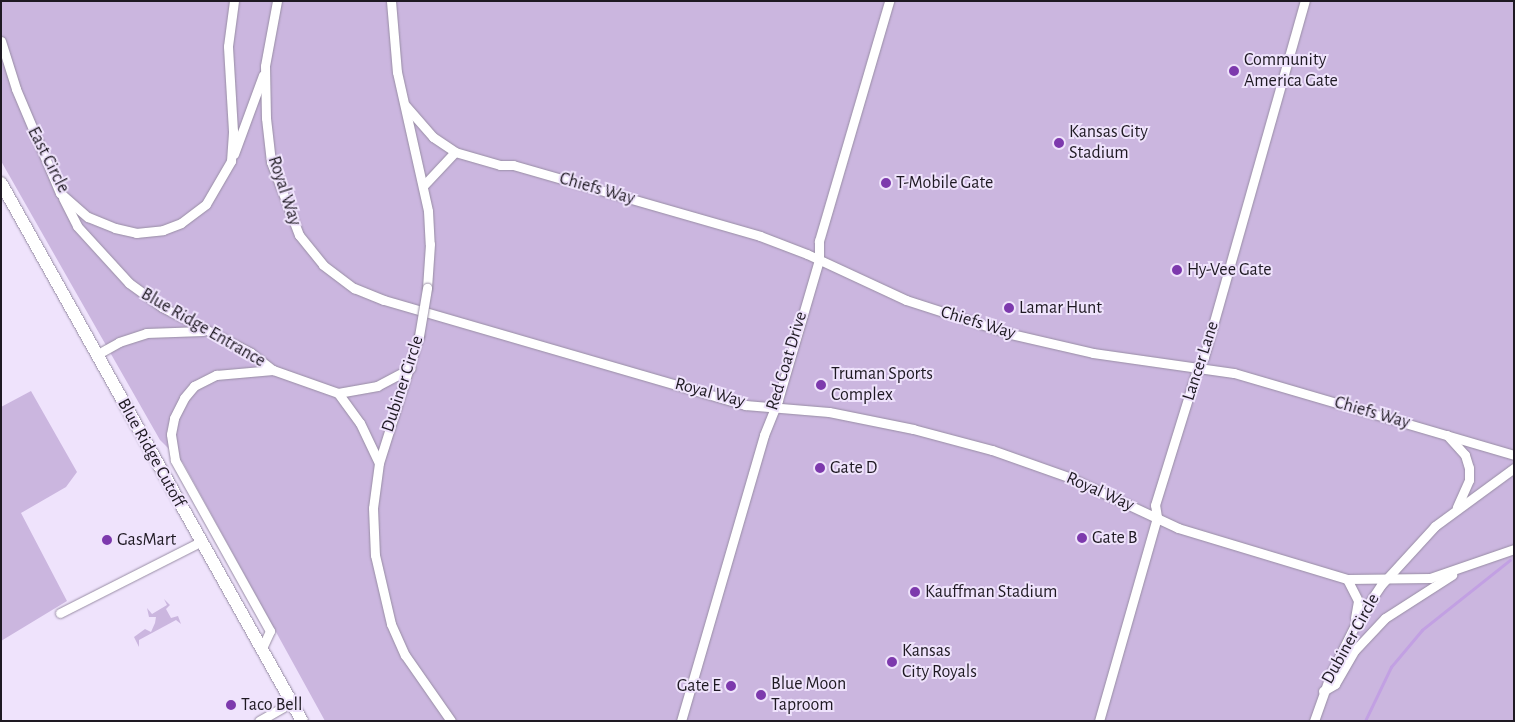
<!DOCTYPE html>
<html>
<head>
<meta charset="utf-8">
<style>
	body { margin:0 }
	#map { position:relative; width:1515px; height:722px; overflow:hidden; background:#efe3fc; font-family:"Alegreya Sans",sans-serif }
	div>[style] { position:absolute }
	.green>* { inset:0; background:#cbb6df }
	.stream>* { height:2.5px; margin:-1.25px; padding:0 1.25px; transform-origin:1.25px; border-radius:1.25px; background:#c2a0e3 }
	.roads { filter:drop-shadow(0 0 1px #988da4) drop-shadow(0 0 1px #988da4) }
	.minor>* { height:9px; margin:-4.5px; padding:0 4.5px; transform-origin:4.5px; border-radius:4.5px; background:#fff }
	.secondary>* { height:12px; margin:-6px; padding:0 6px; transform-origin:6px; border-radius:6px; background:#fff }
	.bridges { filter:drop-shadow(0 0 1px #988da4) drop-shadow(0 0 1px #988da4) }
	.minor-bridge>* { height:9px; margin:-4.5px; padding:0 4.5px; transform-origin:4.5px; border-radius:4.5px; background:#fff }
	.dots>* { width:14px; height:14px; translate:-50% -50%; box-sizing:border-box; border:2px solid #efe3fc; border-radius:50% }
	span { translate:-50% -50%; white-space:nowrap; text-align:center; line-height:1.15; -webkit-text-stroke:4px #efe3fc; paint-order:stroke }
	.poi-label { font-size:18px; color:#1e1922 }
	.left { translate:0 -50%; text-align:left }
	.right { translate:-100% -50%; text-align:right }
	.street-label { font-size:18px; color:#1e1922 }
	.frame { position:absolute; inset:0; border:2px solid #1e1922; pointer-events:none }
</style>
</head>
<body>
<div id="map">
	<div class="green">
		<i style="clip-path:polygon(1px 1px,1514px 1px,1514px 721px,325px 721px,183px 463px,160px 440px,1px 161px)"></i>
		<i style="clip-path:polygon(31px 391px,77px 472px,66px 487px,21px 513px,67px 601px,1px 641px,1px 407px)"></i>
		<i style="clip-path:polygon(164px 599px,170px 605px,166px 609px,171px 618px,178px 616px,181px 624px,176px 620px,139px 640px,139px 647px,134px 637px,145px 629px,151px 632px,155px 623px,156px 617px,149px 617px,147px 608px,152px 614px,167px 605px)"></i>
	</div>
	<div class="stream">
		<i style="left:1365px;top:721px;width:60px;rotate:-64.3deg"></i>
		<i style="left:1391px;top:667px;width:48px;rotate:-50deg"></i>
		<i style="left:1422px;top:630px;width:112px;rotate:-38.5deg"></i>
	</div>
	<div class="roads">
		<div class="minor">
			<i style="left:277px;top:1px;width:66px;rotate:100.5deg"></i>
			<i style="left:265px;top:66px;width:52px;rotate:88.9deg"></i>
			<i style="left:266px;top:118px;width:44px;rotate:83.5deg"></i>
			<i style="left:271px;top:162px;width:78px;rotate:69deg"></i>
			<i style="left:299px;top:235px;width:38px;rotate:51deg"></i>
			<i style="left:323px;top:265px;width:39px;rotate:37deg"></i>
			<i style="left:354px;top:288px;width:32px;rotate:22deg"></i>
			<i style="left:384px;top:300px;width:376px;rotate:16.2deg"></i>
			<i style="left:745px;top:405px;width:84px;rotate:4.8deg"></i>
			<i style="left:829px;top:412px;width:86px;rotate:11.4deg"></i>
			<i style="left:913px;top:429px;width:82px;rotate:14.9deg"></i>
			<i style="left:992px;top:450px;width:84px;rotate:19.5deg"></i>
			<i style="left:1071px;top:478px;width:118px;rotate:25deg"></i>
			<i style="left:1178px;top:528px;width:177px;rotate:16.8deg"></i>
			<i style="left:1347px;top:579px;width:83px;rotate:-0.7deg"></i>
			<i style="left:1430px;top:578px;width:89px;rotate:-19deg"></i>
			<i style="left:391px;top:1px;width:71px;rotate:85.2deg"></i>
			<i style="left:397px;top:72px;width:142px;rotate:77.4deg"></i>
			<i style="left:428px;top:211px;width:33px;rotate:87deg"></i>
			<i style="left:430px;top:244px;width:44px;rotate:93.9deg"></i>
			<i style="left:1px;top:41px;width:50px;rotate:72.6deg"></i>
			<i style="left:16px;top:89px;width:113px;rotate:67.1deg"></i>
			<i style="left:60px;top:193px;width:37px;rotate:41deg"></i>
			<i style="left:88px;top:217px;width:29px;rotate:22deg"></i>
			<i style="left:115px;top:228px;width:22px;rotate:13deg"></i>
			<i style="left:136px;top:233px;width:27px;rotate:-6deg"></i>
			<i style="left:163px;top:230px;width:19px;rotate:-21deg"></i>
			<i style="left:181px;top:223px;width:31px;rotate:-37deg"></i>
			<i style="left:206px;top:204px;width:50px;rotate:-59.8deg"></i>
			<i style="left:231px;top:161px;width:30px;rotate:-86deg"></i>
			<i style="left:233px;top:131px;width:85px;rotate:-93.4deg"></i>
			<i style="left:228px;top:46px;width:45px;rotate:-82.4deg"></i>
			<i style="left:405px;top:105px;width:43px;rotate:48.8deg"></i>
			<i style="left:433px;top:137px;width:27px;rotate:34deg"></i>
			<i style="left:234px;top:154px;width:84px;rotate:-69.8deg"></i>
			<i style="left:424px;top:185px;width:45px;rotate:-46.8deg"></i>
			<i style="left:455px;top:152px;width:47px;rotate:16.1deg"></i>
			<i style="left:500px;top:165px;width:13px"></i>
			<i style="left:513px;top:165px;width:257px;rotate:16deg"></i>
			<i style="left:760px;top:236px;width:50px;rotate:21deg"></i>
			<i style="left:807px;top:254px;width:109px;rotate:24.9deg"></i>
			<i style="left:906px;top:300px;width:110px;rotate:17.9deg"></i>
			<i style="left:1011px;top:334px;width:84px;rotate:13deg"></i>
			<i style="left:1093px;top:353px;width:142px;rotate:8.1deg"></i>
			<i style="left:1234px;top:373px;width:292px;rotate:16.3deg"></i>
			<i style="left:63px;top:198px;width:31px;rotate:63deg"></i>
			<i style="left:77px;top:226px;width:77px;rotate:47.6deg"></i>
			<i style="left:129px;top:283px;width:41px;rotate:36deg"></i>
			<i style="left:162px;top:307px;width:100px;rotate:27.3deg"></i>
			<i style="left:251px;top:353px;width:28px;rotate:38deg"></i>
			<i style="left:419px;top:336px;width:133px;rotate:107.5deg"></i>
			<i style="left:379px;top:463px;width:45px;rotate:97.6deg"></i>
			<i style="left:373px;top:508px;width:47px;rotate:87.6deg"></i>
			<i style="left:375px;top:555px;width:71px;rotate:76.9deg"></i>
			<i style="left:391px;top:624px;width:34px;rotate:66deg"></i>
			<i style="left:405px;top:655px;width:80px;rotate:55.1deg"></i>
			<i style="left:96px;top:355px;width:26px;rotate:-29deg"></i>
			<i style="left:119px;top:342px;width:28px;rotate:-18deg"></i>
			<i style="left:146px;top:333px;width:57px;rotate:-2deg"></i>
			<i style="left:338px;top:393px;width:40px;rotate:-10deg"></i>
			<i style="left:377px;top:386px;width:38px;rotate:-28deg"></i>
			<i style="left:1447px;top:435px;width:27px;rotate:48deg"></i>
			<i style="left:1465px;top:455px;width:14px;rotate:73deg"></i>
			<i style="left:1469px;top:468px;width:12px;rotate:90deg"></i>
			<i style="left:1469px;top:480px;width:30px;rotate:114deg"></i>
			<i style="left:1347px;top:579px;width:25px;rotate:63deg"></i>
			<i style="left:1358px;top:601px;width:17px;rotate:100deg"></i>
			<i style="left:60px;top:613px;width:157px;rotate:-26.9deg"></i>
			<i style="left:262px;top:648px;width:19px;rotate:-65deg"></i>
			<i style="left:270px;top:631px;width:196px;rotate:-119.1deg"></i>
			<i style="left:175px;top:460px;width:26px;rotate:-99deg"></i>
			<i style="left:171px;top:434px;width:16px;rotate:-79deg"></i>
			<i style="left:174px;top:418px;width:22px;rotate:-63deg"></i>
			<i style="left:184px;top:398px;width:16px;rotate:-50deg"></i>
			<i style="left:194px;top:386px;width:25px;rotate:-27deg"></i>
			<i style="left:216px;top:375px;width:57px;rotate:-5deg"></i>
			<i style="left:273px;top:370px;width:69px;rotate:19.5deg"></i>
			<i style="left:338px;top:393px;width:37px;rotate:54deg"></i>
			<i style="left:360px;top:423px;width:44px;rotate:64.6deg"></i>
			<i style="left:1323px;top:691px;width:14px;rotate:-30deg"></i>
			<i style="left:1335px;top:684px;width:39px;rotate:-60deg"></i>
			<i style="left:1355px;top:650px;width:44px;rotate:-46.8deg"></i>
			<i style="left:1385px;top:618px;width:80px;rotate:-32.7deg"></i>
			<i style="left:259px;top:721px;width:40px;rotate:-29.7deg"></i>
			<i style="left:681px;top:721px;width:298px;rotate:-73.8deg"></i>
			<i style="left:764px;top:435px;width:38px;rotate:-68deg"></i>
			<i style="left:778px;top:400px;width:146px;rotate:-73.7deg"></i>
			<i style="left:819px;top:260px;width:19px;rotate:-90deg"></i>
			<i style="left:819px;top:241px;width:250px;rotate:-73.7deg"></i>
			<i style="left:1099px;top:721px;width:212px;rotate:-74.1deg"></i>
			<i style="left:1157px;top:517px;width:12px;rotate:-99deg"></i>
			<i style="left:1155px;top:505px;width:142px;rotate:-72.8deg"></i>
			<i style="left:1197px;top:369px;width:14px;rotate:-60deg"></i>
			<i style="left:1204px;top:357px;width:370px;rotate:-74.2deg"></i>
			<i style="left:1314px;top:721px;width:51px;rotate:-70.5deg"></i>
			<i style="left:1331px;top:673px;width:58px;rotate:-63.4deg"></i>
			<i style="left:1357px;top:621px;width:43px;rotate:-56.3deg"></i>
			<i style="left:1381px;top:585px;width:80px;rotate:-47.5deg"></i>
			<i style="left:1435px;top:526px;width:98px;rotate:-36.3deg"></i>
		</div>
		<div class="secondary">
			<i style="left:1px;top:183px;width:616px;rotate:60.77deg"></i>
		</div>
	</div>
	<div class="bridges">
		<div class="minor-bridge">
			<i style="left:419px;top:336px;width:49px;rotate:-80.5deg"></i>
		</div>
	</div>
	<div class="dots">
		<i style="left:1234px;top:71px;background:#7d39ad"></i>
		<i style="left:1059px;top:143px;background:#7d39ad"></i>
		<i style="left:886px;top:183px;background:#7d39ad"></i>
		<i style="left:1177px;top:270px;background:#7d39ad"></i>
		<i style="left:1009px;top:308px;background:#7d39ad"></i>
		<i style="left:821px;top:385px;background:#7d39ad"></i>
		<i style="left:820px;top:468px;background:#7d39ad"></i>
		<i style="left:1082px;top:538px;background:#7d39ad"></i>
		<i style="left:107px;top:540px;background:#7d39ad"></i>
		<i style="left:915px;top:592px;background:#7d39ad"></i>
		<i style="left:892px;top:662px;background:#7d39ad"></i>
		<i style="left:731px;top:686px;background:#7d39ad"></i>
		<i style="left:761px;top:695px;background:#7d39ad"></i>
		<i style="left:231px;top:705px;background:#7d39ad"></i>
	</div>
	<div class="poi-label">
		<span class="left" style="left:1244px;top:71px">Community<br>America Gate</span>
		<span class="left" style="left:1069px;top:143px">Kansas City<br>Stadium</span>
		<span class="left" style="left:896px;top:183px">T-Mobile Gate</span>
		<span class="left" style="left:1187px;top:270px">Hy-Vee Gate</span>
		<span class="left" style="left:1019px;top:308px">Lamar Hunt</span>
		<span class="left" style="left:831px;top:385px">Truman Sports<br>Complex</span>
		<span class="left" style="left:830px;top:468px">Gate D</span>
		<span class="left" style="left:1092px;top:538px">Gate B</span>
		<span class="left" style="left:117px;top:540px">GasMart</span>
		<span class="left" style="left:925px;top:592px">Kauffman Stadium</span>
		<span class="left" style="left:902px;top:662px">Kansas<br>City Royals</span>
		<span class="left" style="left:771px;top:695px">Blue Moon<br>Taproom</span>
		<span class="right" style="left:721px;top:686px">Gate E</span>
		<span class="left" style="left:241px;top:705px">Taco Bell</span>
	</div>
	<div class="street-label">
		<span style="left:48px;top:160px;rotate:63deg">East Circle</span>
		<span style="left:597px;top:189px;rotate:16deg">Chiefs Way</span>
		<span style="left:284px;top:191px;rotate:72deg">Royal Way</span>
		<span style="left:978px;top:323px;rotate:17deg">Chiefs Way</span>
		<span style="left:203px;top:328px;rotate:30deg">Blue Ridge Entrance</span>
		<span style="left:787px;top:361px;rotate:-73deg">Red Coat Drive</span>
		<span style="left:1201px;top:361px;rotate:-72deg">Lancer Lane</span>
		<span style="left:403px;top:384px;rotate:-72deg">Dubiner Circle</span>
		<span style="left:710px;top:393px;rotate:15deg">Royal Way</span>
		<span style="left:1372px;top:413px;rotate:16deg">Chiefs Way</span>
		<span style="left:151px;top:453px;rotate:61deg">Blue Ridge Cutoff</span>
		<span style="left:1100px;top:492px;rotate:24deg">Royal Way</span>
		<span style="left:1351px;top:639px;rotate:-61deg">Dubiner Circle</span>
	</div>
	<div class="frame"></div>
</div>
</body>
</html>
